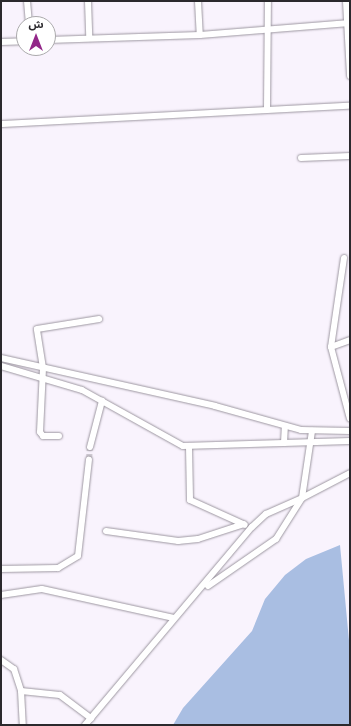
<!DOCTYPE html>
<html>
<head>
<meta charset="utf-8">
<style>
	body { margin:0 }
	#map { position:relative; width:351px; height:726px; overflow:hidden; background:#f9f3fd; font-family:"Work Sans","Noto Sans Arabic",sans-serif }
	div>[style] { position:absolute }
	.water>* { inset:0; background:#a9bee2 }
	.minor-tunnel>* { height:6px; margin-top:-3px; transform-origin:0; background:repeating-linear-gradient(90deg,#d0cbd3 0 6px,transparent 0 9px) }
	.roads { filter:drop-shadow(0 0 1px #9d97a1) drop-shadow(0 0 1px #9d97a1) }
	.minor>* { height:6px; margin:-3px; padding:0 3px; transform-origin:3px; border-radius:3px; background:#fff }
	span { translate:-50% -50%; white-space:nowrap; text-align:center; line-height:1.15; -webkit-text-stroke:3.5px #fff; paint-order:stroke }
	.frame { position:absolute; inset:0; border:2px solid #2b292d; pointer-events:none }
	.north { position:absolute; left:16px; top:16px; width:40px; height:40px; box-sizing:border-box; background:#fff; border:1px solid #aaa9ab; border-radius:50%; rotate:0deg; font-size:11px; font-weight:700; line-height:16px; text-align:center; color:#2b292d }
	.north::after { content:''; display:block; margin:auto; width:14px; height:18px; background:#932789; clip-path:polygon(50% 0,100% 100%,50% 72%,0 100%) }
</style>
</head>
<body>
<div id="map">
	<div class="water">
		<i style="clip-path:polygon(340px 545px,350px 651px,350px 725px,173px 725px,183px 708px,252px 631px,265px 599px,285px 575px,306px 559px)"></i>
	</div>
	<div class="minor-tunnel">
		<i style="left:89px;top:460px;width:13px;rotate:-86deg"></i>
	</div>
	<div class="roads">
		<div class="minor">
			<i style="left:27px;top:1px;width:23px;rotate:85deg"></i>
			<i style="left:88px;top:1px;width:37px;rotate:88deg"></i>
			<i style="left:198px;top:1px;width:34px;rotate:87deg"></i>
			<i style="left:346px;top:1px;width:75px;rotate:86.9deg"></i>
			<i style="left:48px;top:40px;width:152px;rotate:-1.9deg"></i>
			<i style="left:200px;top:35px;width:150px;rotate:-4.6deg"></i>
			<i style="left:1px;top:42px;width:23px;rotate:-2deg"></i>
			<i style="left:267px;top:108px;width:107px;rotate:-89.5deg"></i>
			<i style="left:1px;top:124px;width:349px;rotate:-3deg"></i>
			<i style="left:301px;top:158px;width:49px;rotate:-2.3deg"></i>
			<i style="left:344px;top:258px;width:90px;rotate:98.3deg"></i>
			<i style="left:331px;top:347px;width:74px;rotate:75.2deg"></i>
			<i style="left:331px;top:347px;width:20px;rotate:-20deg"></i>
			<i style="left:1px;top:358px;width:219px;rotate:12.6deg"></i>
			<i style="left:215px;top:406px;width:89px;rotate:15.6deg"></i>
			<i style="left:301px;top:430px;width:49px;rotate:1.2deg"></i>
			<i style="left:1px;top:366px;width:84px;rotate:16.5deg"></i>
			<i style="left:82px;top:390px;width:115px;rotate:29deg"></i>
			<i style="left:183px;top:446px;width:167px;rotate:-1.7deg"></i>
			<i style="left:59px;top:436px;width:16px;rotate:180deg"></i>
			<i style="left:43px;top:436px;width:5px;rotate:-127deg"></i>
			<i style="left:40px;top:432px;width:64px;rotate:-87.3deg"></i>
			<i style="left:43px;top:368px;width:39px;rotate:-99deg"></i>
			<i style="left:37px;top:329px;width:63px;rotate:-9.2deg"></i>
			<i style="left:284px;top:443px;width:17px;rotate:-87deg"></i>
			<i style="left:90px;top:447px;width:48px;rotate:-75.4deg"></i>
			<i style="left:189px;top:447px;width:53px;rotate:88.9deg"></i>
			<i style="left:190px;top:500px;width:60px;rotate:24.4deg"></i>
			<i style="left:106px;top:531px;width:73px;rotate:7.9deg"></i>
			<i style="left:178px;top:541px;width:20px;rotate:-6deg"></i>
			<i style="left:198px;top:539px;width:48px;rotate:-18.1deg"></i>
			<i style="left:1px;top:569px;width:57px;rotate:-1deg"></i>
			<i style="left:58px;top:568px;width:23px;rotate:-31deg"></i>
			<i style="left:78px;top:556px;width:97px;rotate:-83.5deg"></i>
			<i style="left:208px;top:586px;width:83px;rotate:-34.7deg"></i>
			<i style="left:276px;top:539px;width:49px;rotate:-57.6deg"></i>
			<i style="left:302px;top:498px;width:54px;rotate:-27.5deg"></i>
			<i style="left:1px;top:595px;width:41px;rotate:-8.3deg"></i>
			<i style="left:42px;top:589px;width:135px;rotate:12.4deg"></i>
			<i style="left:1px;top:660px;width:16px;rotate:35deg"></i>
			<i style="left:14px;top:669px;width:23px;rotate:72deg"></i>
			<i style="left:21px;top:691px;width:34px;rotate:87deg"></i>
			<i style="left:21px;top:691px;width:39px;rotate:6deg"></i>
			<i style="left:60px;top:695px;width:39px;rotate:37deg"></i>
			<i style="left:85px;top:725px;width:259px;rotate:-49.9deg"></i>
			<i style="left:252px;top:527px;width:19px;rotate:-43deg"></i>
			<i style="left:266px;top:514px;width:39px;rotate:-24deg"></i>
			<i style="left:302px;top:498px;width:68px;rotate:-81.5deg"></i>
		</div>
	</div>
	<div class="frame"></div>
	<div class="north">ش</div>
</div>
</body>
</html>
